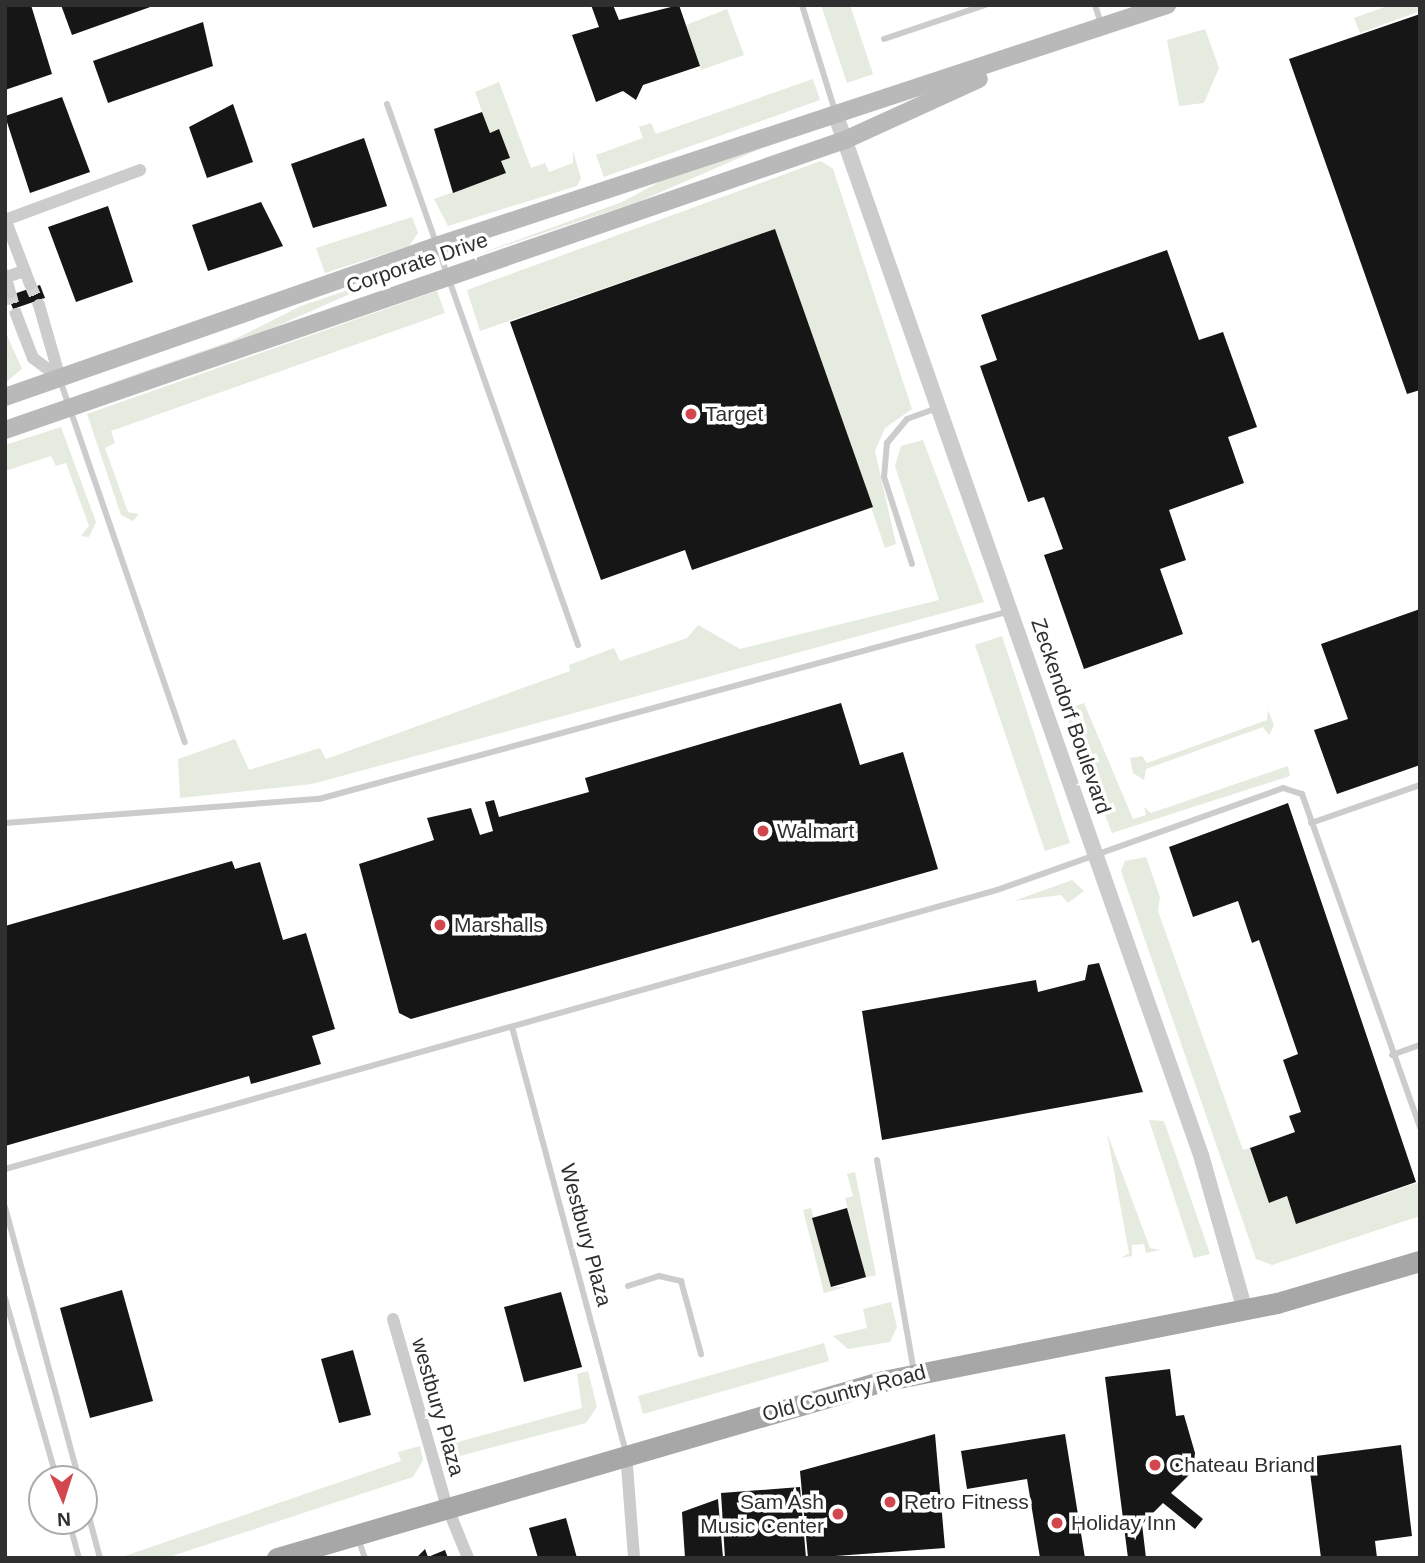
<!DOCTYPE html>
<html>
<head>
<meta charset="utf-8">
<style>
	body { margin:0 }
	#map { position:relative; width:1425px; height:1563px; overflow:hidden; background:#fff; font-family:Arial,sans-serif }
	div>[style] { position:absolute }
	.green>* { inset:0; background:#e5ebdf }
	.building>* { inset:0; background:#161616 }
	.minor-tunnel>* { height:12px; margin-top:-6px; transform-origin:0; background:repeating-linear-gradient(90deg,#d5d5d5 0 12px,transparent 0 18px) }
	.service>* { height:6px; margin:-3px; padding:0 3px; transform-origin:3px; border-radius:3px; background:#ccc }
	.minor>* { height:12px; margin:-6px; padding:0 6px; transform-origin:6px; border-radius:6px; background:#ccc }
	.tertiary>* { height:16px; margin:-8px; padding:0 8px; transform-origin:8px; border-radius:8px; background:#ccc }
	.secondary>* { height:18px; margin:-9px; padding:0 9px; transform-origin:9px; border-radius:9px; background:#b9b9b9 }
	.primary>* { height:21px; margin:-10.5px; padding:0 10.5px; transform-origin:10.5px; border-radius:10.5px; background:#a7a7a7 }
	.dots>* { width:19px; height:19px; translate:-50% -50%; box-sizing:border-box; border:4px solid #fff; border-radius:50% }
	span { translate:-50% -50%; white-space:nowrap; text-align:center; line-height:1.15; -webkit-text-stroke:7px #fff; paint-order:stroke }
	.street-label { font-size:21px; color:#2f2f2f }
	.poi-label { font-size:21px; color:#2f2f2f }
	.left { translate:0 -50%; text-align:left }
	.right { translate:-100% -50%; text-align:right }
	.frame { position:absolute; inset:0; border:7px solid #2f2f2f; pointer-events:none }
	.north { position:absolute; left:28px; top:1465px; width:70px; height:70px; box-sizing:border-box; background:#fff; border:2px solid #acacac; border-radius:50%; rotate:177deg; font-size:19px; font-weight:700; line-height:28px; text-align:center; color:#2f2f2f }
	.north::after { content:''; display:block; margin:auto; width:24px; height:32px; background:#d1474d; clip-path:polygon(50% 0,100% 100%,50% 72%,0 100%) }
</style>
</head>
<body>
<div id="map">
	<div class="green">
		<i style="clip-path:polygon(821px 5px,850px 5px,873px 74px,847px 83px)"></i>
		<i style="clip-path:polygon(1390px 5px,1420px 5px,1420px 11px,1360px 33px,1354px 18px)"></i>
		<i style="clip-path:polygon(727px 9px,744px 55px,701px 70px,686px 25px)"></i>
		<i style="clip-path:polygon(1205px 29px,1219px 68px,1204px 103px,1179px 106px,1167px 40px)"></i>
		<i style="clip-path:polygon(813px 79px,820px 100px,604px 177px,596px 155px,643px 138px,639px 127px,651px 123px,656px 134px)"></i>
		<i style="clip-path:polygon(499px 82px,531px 168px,545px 163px,549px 172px,573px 163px,573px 151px,581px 178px,577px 186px,448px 226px,434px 199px,506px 173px,501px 161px,509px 158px,498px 130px,490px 133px,475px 92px)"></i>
		<i style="clip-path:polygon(799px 132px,640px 201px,471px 257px,622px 202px,663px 180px)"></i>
		<i style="clip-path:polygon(821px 161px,833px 169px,912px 409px,885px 428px,875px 451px,896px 544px,885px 548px,775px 229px,480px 331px,467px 290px)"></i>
		<i style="clip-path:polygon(412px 217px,418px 233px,409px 246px,325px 273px,316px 248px)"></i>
		<i style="clip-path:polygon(395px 274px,250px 338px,96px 388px,231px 341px,301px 306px)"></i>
		<i style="clip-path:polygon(437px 291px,445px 313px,111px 431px,115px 443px,105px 448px,128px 512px,139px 514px,133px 521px,121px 515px,87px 414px)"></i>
		<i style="clip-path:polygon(5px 331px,22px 369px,5px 383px)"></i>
		<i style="clip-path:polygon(61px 427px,96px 522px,89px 537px,81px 536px,89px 526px,66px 463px,56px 466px,51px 456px,5px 471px,5px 445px)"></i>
		<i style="clip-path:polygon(923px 440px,984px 602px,312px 784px,180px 798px,178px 759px,235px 739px,249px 770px,320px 748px,326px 759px,570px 671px,569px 665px,614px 648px,620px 661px,687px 638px,698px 625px,740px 649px,939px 600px,895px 466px,901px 446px)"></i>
		<i style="clip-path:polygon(1002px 636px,1070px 843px,1045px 851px,975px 645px)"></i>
		<i style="clip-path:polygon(1084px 703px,1133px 819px,1146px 815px,1144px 807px,1151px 813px,1288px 766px,1290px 776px,1112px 833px,1064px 710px)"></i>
		<i style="clip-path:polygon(1268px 710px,1274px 725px,1269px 735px,1263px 727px,1146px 769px,1144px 780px,1133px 773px,1130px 758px,1142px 756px,1147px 763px,1267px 720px)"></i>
		<i style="clip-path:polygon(1146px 857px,1160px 897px,1158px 911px,1243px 1150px,1250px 1148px,1269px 1202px,1287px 1196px,1298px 1223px,1420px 1182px,1420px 1216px,1272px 1265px,1256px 1259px,1121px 871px,1125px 861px)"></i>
		<i style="clip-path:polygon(1072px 880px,1084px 891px,1068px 903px,1061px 895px,1014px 901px)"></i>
		<i style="clip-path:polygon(1149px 1120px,1164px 1121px,1210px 1254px,1194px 1258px)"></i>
		<i style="clip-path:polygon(1107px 1133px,1150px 1248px,1160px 1250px,1146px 1253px,1144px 1244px,1132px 1245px,1132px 1256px,1121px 1258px,1129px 1253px)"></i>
		<i style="clip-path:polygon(855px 1172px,876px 1275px,857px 1280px,863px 1265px,845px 1198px,853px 1196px,847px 1174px)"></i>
		<i style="clip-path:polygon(811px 1208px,831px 1287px,846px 1287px,824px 1293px,803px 1210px)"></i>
		<i style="clip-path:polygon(891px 1302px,897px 1327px,890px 1342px,848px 1349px,833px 1336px,867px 1328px,863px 1309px)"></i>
		<i style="clip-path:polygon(824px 1343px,829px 1361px,643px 1414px,638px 1396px)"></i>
		<i style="clip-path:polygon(588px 1371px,597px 1407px,586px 1423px,452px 1458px,443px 1446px,582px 1408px,577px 1374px)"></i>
		<i style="clip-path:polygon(420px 1446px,423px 1460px,413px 1477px,166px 1558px,119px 1558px,401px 1461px,398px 1452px)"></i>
	</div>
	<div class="building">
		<i style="clip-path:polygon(5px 5px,31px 5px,52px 74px,5px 90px)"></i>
		<i style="clip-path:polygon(61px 5px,153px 5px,153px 6px,72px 35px)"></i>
		<i style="clip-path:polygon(591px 5px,613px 5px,619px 20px,679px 5px,700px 66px,643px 85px,636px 100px,623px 91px,596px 102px,572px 35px,599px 27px)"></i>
		<i style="clip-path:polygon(1420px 14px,1420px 390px,1407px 394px,1289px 59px)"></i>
		<i style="clip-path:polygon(203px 22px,213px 66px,108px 103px,93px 61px)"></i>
		<i style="clip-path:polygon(62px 97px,90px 172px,30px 193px,5px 116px)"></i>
		<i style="clip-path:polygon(233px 104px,253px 162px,207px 178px,189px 127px)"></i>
		<i style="clip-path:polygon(482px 112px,490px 133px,499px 129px,510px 158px,501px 161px,506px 173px,453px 193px,434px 129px)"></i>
		<i style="clip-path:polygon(364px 138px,387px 206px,313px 228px,291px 164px)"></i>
		<i style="clip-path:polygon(261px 202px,283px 246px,208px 271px,192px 225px)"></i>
		<i style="clip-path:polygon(108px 206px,133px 282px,76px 302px,48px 227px)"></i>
		<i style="clip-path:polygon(775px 229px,873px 507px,692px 570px,685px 550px,601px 580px,510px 322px)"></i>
		<i style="clip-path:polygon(1167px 250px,1199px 340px,1223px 332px,1257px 427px,1228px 437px,1244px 483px,1169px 510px,1186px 560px,1160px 569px,1183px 634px,1084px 669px,1044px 555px,1063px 549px,1044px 497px,1028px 502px,980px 366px,997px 360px,981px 315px)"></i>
		<i style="clip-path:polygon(40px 285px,45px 298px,13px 309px,8px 296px)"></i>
		<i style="clip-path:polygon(1420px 609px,1420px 765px,1337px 794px,1314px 730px,1348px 719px,1321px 644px)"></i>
		<i style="clip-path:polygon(841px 703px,860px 765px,903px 752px,938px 869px,411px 1019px,399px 1013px,359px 864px,434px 840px,427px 818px,471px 808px,480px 835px,493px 831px,485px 802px,494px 800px,499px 817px,589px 792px,585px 778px)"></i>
		<i style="clip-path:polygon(1288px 803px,1416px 1182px,1296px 1224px,1287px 1196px,1269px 1203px,1250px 1148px,1295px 1132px,1289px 1116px,1301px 1112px,1283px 1060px,1298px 1054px,1259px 940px,1252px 943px,1238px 901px,1193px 917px,1169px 847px)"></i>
		<i style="clip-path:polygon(232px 861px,235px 869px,260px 862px,283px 940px,306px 933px,335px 1029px,312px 1036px,321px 1064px,251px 1084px,249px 1076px,5px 1146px,5px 926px)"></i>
		<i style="clip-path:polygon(1099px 963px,1143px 1092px,882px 1140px,862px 1011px,1036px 980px,1038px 992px,1085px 980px,1088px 965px)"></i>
		<i style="clip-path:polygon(847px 1208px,866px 1277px,831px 1287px,812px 1218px)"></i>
		<i style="clip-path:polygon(122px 1290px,153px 1401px,90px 1418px,60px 1308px)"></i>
		<i style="clip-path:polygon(561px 1292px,582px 1367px,524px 1382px,504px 1307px)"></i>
		<i style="clip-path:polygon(353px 1350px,371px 1415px,339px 1423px,321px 1359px)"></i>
		<i style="clip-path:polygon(1170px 1369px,1176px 1416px,1184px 1415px,1195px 1453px,1193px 1471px,1171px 1493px,1203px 1519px,1195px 1529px,1163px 1503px,1142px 1524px,1146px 1558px,1128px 1558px,1105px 1377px)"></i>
		<i style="clip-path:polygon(935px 1434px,945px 1548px,808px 1558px,800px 1471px)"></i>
		<i style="clip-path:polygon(1065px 1434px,1085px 1558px,1040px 1558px,1027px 1479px,967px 1489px,961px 1451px)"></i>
		<i style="clip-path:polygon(1401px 1445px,1412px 1536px,1375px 1541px,1377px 1558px,1321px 1558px,1308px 1457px)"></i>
		<i style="clip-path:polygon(800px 1487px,806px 1558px,725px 1558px,721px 1493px)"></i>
		<i style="clip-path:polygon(718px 1499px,723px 1558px,685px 1558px,682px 1512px)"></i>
		<i style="clip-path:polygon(566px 1518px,577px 1558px,538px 1558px,529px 1528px)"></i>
		<i style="clip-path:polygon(425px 1549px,428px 1557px,445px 1550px,448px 1558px,416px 1558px)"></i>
	</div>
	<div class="minor-tunnel">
		<i style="left:30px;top:284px;width:23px;rotate:67deg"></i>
		<i style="left:10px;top:292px;width:23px;rotate:75deg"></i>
	</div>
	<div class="service">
		<i style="left:802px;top:5px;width:111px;rotate:72.7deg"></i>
		<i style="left:1095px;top:5px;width:19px;rotate:72deg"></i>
		<i style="left:884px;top:39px;width:107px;rotate:-18.6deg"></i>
		<i style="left:387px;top:104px;width:574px;rotate:70.55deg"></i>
		<i style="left:60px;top:380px;width:383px;rotate:71deg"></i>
		<i style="left:912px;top:564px;width:91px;rotate:-107.8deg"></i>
		<i style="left:884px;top:477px;width:34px;rotate:-85deg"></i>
		<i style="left:887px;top:443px;width:31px;rotate:-50deg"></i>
		<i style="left:907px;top:419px;width:32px;rotate:-20deg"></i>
		<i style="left:5px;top:823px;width:315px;rotate:-4.4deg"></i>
		<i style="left:319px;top:799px;width:716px;rotate:-15.22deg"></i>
		<i style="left:1311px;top:823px;width:115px;rotate:-19.2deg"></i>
		<i style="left:512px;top:1027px;width:440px;rotate:75deg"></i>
		<i style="left:1392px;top:1055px;width:30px;rotate:-20deg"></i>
		<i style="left:877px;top:1160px;width:215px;rotate:80.1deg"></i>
		<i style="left:5px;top:1169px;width:1030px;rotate:-15.71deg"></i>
		<i style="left:997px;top:890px;width:304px;rotate:-19.6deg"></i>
		<i style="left:1283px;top:788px;width:20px;rotate:18deg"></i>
		<i style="left:1302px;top:794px;width:354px;rotate:70.5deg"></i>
		<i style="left:5px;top:1207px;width:282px;rotate:74.8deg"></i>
		<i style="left:628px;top:1286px;width:33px;rotate:-18deg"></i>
		<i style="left:659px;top:1276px;width:23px;rotate:13deg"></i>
		<i style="left:681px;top:1281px;width:76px;rotate:74.7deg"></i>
		<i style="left:5px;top:1298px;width:188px;rotate:74deg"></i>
		<i style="left:84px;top:1498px;width:62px;rotate:75.1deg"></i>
		<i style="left:69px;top:1521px;width:38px;rotate:75deg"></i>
		<i style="left:358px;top:1538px;width:21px;rotate:71deg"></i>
	</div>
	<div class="minor">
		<i style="left:5px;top:219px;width:70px;rotate:69deg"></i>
		<i style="left:5px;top:220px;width:144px;rotate:-20.3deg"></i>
		<i style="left:5px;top:275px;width:18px;rotate:74deg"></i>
		<i style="left:6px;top:277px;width:20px;rotate:-18deg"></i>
		<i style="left:39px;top:305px;width:76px;rotate:74deg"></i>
		<i style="left:16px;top:314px;width:47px;rotate:68.9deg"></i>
		<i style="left:33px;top:358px;width:34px;rotate:37deg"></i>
		<i style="left:393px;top:1319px;width:192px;rotate:74deg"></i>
		<i style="left:446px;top:1504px;width:58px;rotate:67.8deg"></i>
		<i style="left:626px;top:1453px;width:105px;rotate:85.6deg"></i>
	</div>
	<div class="tertiary">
		<i style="left:835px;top:113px;width:1104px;rotate:70.65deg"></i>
		<i style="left:1201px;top:1155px;width:161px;rotate:74.2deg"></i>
	</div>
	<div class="secondary">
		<i style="left:5px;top:397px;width:457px;rotate:-19.3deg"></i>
		<i style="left:436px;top:246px;width:770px;rotate:-18.25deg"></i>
		<i style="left:5px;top:430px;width:889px;rotate:-19.05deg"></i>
		<i style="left:845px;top:140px;width:147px;rotate:-24.5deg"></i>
	</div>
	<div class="primary">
		<i style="left:277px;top:1558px;width:631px;rotate:-16.28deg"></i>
		<i style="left:883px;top:1381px;width:402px;rotate:-11.2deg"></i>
		<i style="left:1277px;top:1303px;width:149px;rotate:-16.4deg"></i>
	</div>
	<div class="dots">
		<i style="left:691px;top:414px;background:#d1474d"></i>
		<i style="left:763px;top:831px;background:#d1474d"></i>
		<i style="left:440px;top:925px;background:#d1474d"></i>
		<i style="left:1155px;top:1465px;background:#d1474d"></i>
		<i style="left:890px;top:1502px;background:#d1474d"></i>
		<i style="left:838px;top:1514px;background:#d1474d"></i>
		<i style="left:1057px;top:1523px;background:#d1474d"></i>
	</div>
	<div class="street-label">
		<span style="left:417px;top:263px;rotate:-19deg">Corporate Drive</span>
		<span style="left:1071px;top:716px;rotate:71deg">Zeckendorf Boulevard</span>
		<span style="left:586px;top:1235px;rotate:75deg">Westbury Plaza</span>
		<span style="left:844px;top:1393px;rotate:-15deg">Old Country Road</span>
		<span style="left:438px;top:1407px;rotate:74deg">westbury Plaza</span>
	</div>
	<div class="poi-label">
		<span class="left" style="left:705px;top:414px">Target</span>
		<span class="left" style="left:777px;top:831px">Walmart</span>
		<span class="left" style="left:454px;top:925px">Marshalls</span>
		<span class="left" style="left:1169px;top:1465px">Chateau Briand</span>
		<span class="right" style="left:824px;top:1514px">Sam Ash<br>Music Center</span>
		<span class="left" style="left:904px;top:1502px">Retro Fitness</span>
		<span class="left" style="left:1071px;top:1523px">Holiday Inn</span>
	</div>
	<div class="frame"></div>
	<div class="north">N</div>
</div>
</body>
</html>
